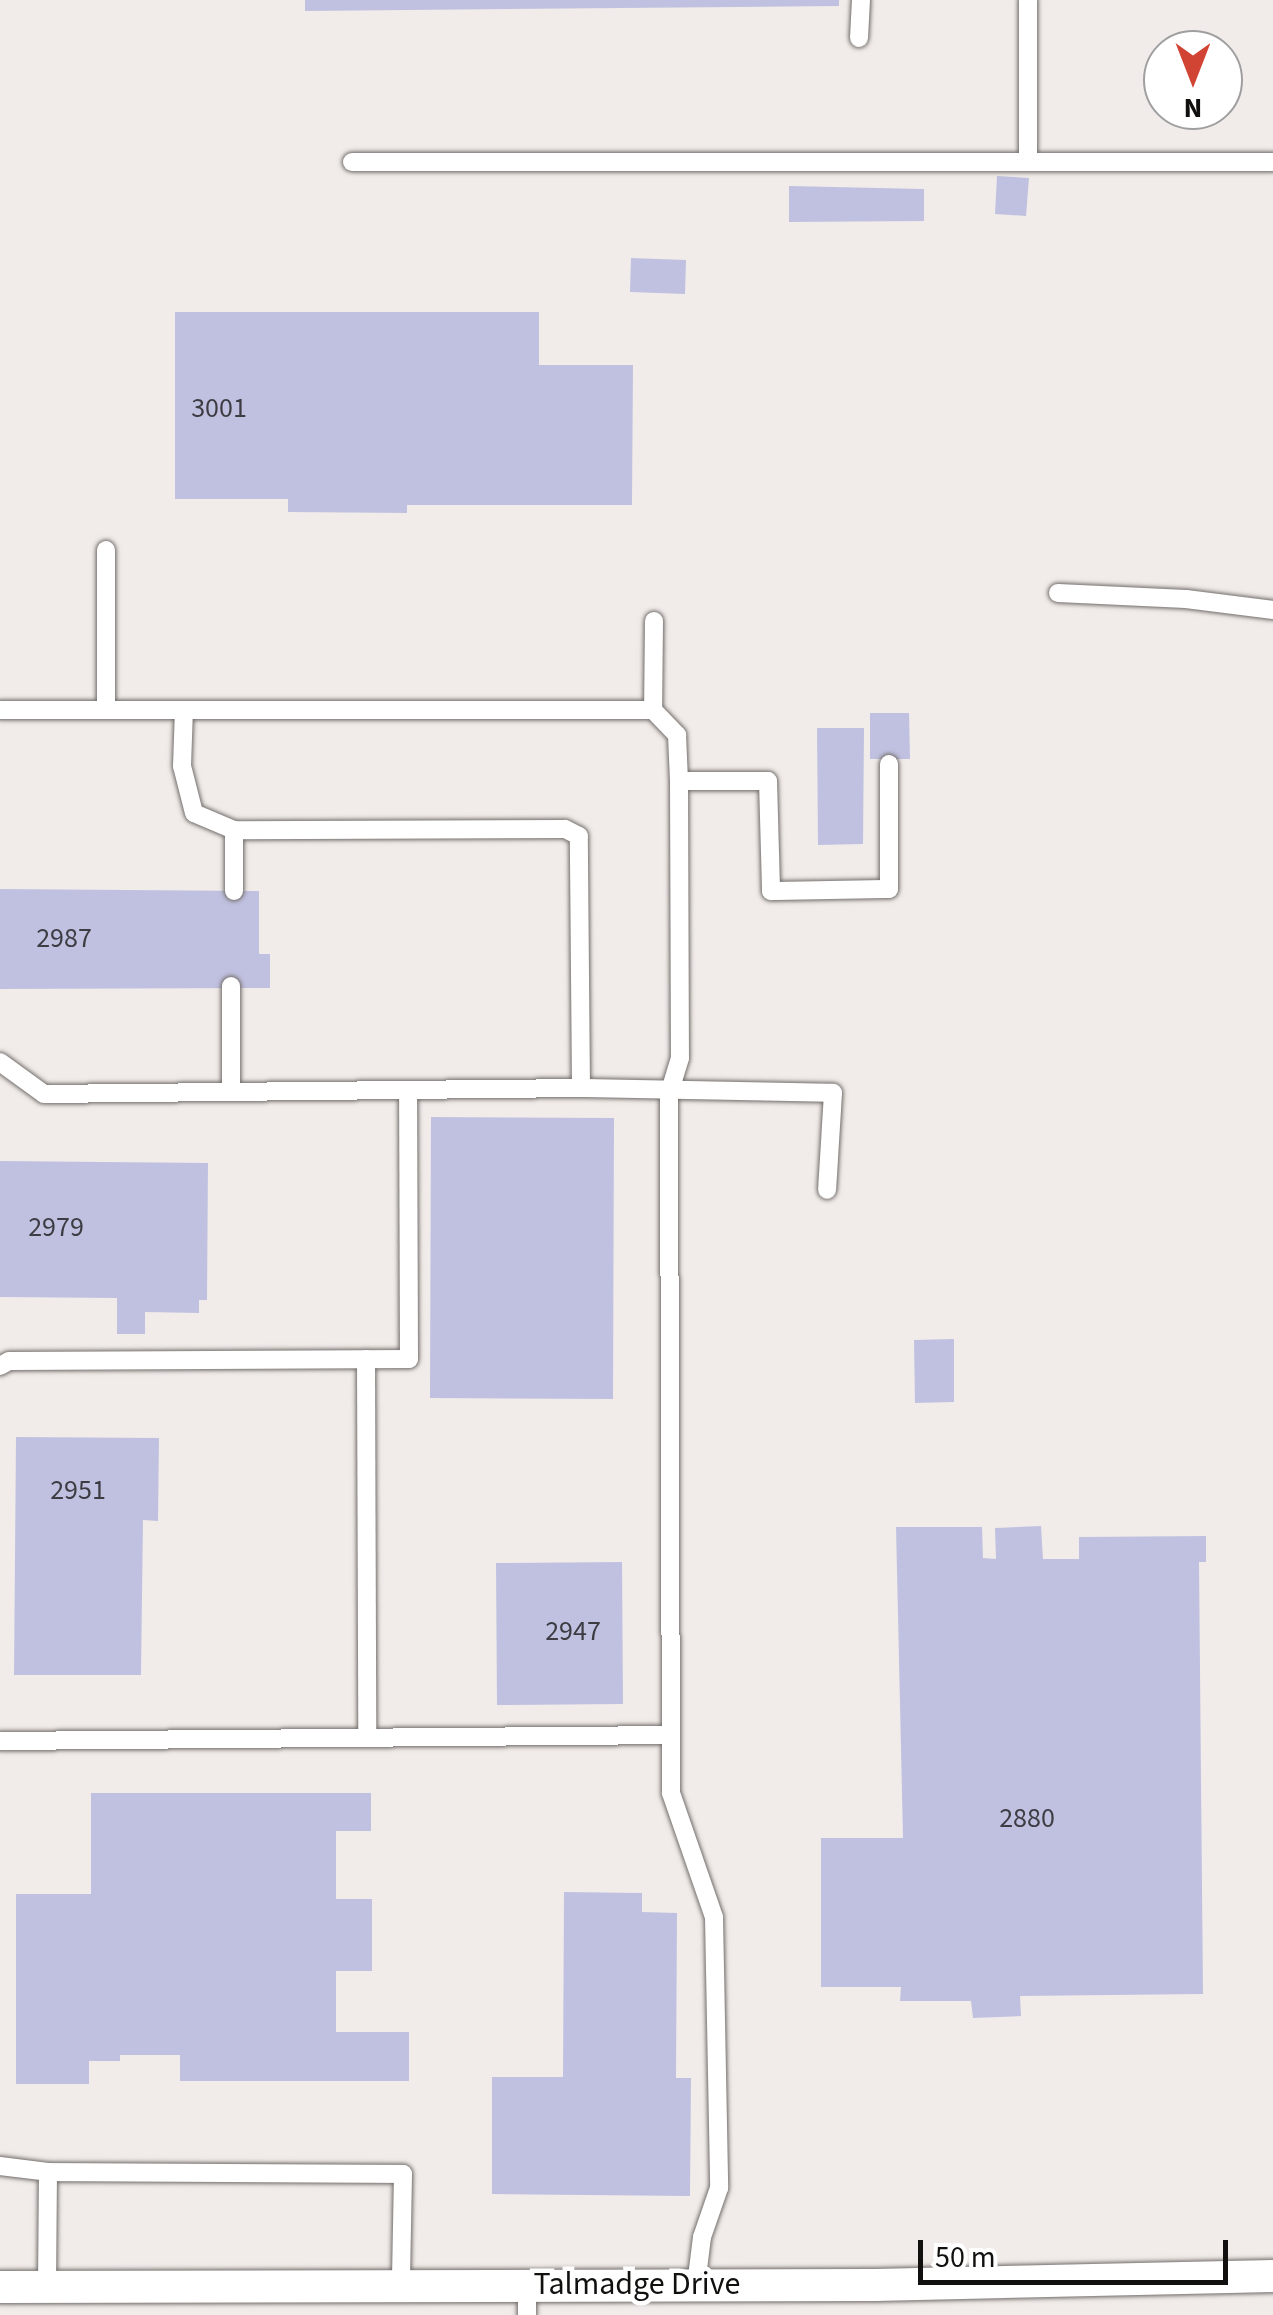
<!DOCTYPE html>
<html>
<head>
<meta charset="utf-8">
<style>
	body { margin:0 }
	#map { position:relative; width:1273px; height:2315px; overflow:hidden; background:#f1ece9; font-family:"Source Sans 3",sans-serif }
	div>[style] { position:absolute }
	.building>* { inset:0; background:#c0c1e0 }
	.roads { filter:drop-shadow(0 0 2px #736e6b) drop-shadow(0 0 2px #736e6b) }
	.lane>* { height:18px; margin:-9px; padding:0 9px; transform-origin:9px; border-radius:9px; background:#fff }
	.street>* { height:32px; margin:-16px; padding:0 16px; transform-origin:16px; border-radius:16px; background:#fff }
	span { translate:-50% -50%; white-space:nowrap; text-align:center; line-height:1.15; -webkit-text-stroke:9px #fff; paint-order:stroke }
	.number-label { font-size:28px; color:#3d3c43 }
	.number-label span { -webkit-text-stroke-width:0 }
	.street-label { font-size:32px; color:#11100f }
	.north { position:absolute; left:1143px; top:30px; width:100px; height:100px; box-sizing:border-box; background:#fff; border:2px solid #a09f9f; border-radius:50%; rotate:180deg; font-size:28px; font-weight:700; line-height:40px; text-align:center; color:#11100f }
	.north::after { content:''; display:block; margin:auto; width:35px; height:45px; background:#d14434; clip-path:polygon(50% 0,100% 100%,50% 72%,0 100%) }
	.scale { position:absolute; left:918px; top:2240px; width:310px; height:45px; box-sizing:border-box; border:5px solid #11100f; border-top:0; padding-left:12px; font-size:30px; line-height:35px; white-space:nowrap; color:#11100f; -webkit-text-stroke:8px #fff; paint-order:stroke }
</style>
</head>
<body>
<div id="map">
	<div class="building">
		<i style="clip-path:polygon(305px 0,839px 0,839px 6px,305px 11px)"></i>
		<i style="clip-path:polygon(997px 176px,1029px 178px,1026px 216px,995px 214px)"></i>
		<i style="clip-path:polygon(789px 186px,924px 189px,924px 221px,789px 222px)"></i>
		<i style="clip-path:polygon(631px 258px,686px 260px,685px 294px,630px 292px)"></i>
		<i style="clip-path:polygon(175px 312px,539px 312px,539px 365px,633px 365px,632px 505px,407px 505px,407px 513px,288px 512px,288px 499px,175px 499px)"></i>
		<i style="clip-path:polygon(870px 713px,909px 713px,910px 759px,870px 759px)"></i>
		<i style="clip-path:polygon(817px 728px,864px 728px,863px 844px,818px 845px)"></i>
		<i style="clip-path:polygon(0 889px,259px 891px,259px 954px,270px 954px,270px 988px,0 989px)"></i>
		<i style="clip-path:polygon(431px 1117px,614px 1118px,613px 1399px,430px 1398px)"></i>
		<i style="clip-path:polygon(0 1161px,208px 1163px,207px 1300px,199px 1300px,199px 1313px,145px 1312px,145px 1334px,117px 1334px,117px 1298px,0 1297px)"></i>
		<i style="clip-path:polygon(954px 1339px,954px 1402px,915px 1403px,914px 1340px)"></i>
		<i style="clip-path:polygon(16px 1437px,159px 1438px,158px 1521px,143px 1520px,141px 1675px,14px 1675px)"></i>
		<i style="clip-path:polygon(1041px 1526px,1043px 1559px,1079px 1559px,1079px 1537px,1206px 1536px,1206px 1562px,1199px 1562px,1203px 1994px,1020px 1996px,1021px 2016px,973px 2018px,971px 2001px,900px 2001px,901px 1987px,821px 1987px,821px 1838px,903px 1838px,896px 1527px,982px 1527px,983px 1558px,996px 1559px,995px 1528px)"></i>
		<i style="clip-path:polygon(622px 1562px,623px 1704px,497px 1705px,496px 1563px)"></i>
		<i style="clip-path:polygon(91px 1793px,371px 1793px,371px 1831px,336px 1831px,336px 1899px,372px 1899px,372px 1971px,336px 1971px,336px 2032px,409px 2032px,409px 2081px,180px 2081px,180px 2055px,120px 2055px,120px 2061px,89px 2061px,89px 2084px,16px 2084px,16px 1894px,91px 1894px)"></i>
		<i style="clip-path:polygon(564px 1892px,642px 1893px,642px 1912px,677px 1913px,676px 2078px,691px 2078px,690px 2196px,492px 2194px,492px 2077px,563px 2077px)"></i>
	</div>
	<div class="roads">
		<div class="lane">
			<i style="left:859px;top:38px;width:38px;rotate:-87deg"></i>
			<i style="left:1028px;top:160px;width:160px;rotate:-90deg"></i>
			<i style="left:352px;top:162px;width:921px"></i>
			<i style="left:106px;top:550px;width:160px;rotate:90deg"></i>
			<i style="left:1058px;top:593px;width:128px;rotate:2.7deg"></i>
			<i style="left:1186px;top:599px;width:88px;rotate:7.2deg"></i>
			<i style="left:654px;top:621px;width:89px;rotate:90.6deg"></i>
			<i style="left:653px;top:710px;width:35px;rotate:46deg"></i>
			<i style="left:677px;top:735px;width:46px;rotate:87.5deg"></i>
			<i style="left:679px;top:781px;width:277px;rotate:89.8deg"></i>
			<i style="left:680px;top:1058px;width:37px;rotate:107deg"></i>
			<i style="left:669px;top:1093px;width:700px;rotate:89.84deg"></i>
			<i style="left:671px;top:1793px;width:131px;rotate:70.9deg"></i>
			<i style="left:714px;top:1917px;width:271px;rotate:88.9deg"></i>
			<i style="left:719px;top:2188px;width:52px;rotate:109.1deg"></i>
			<i style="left:702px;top:2237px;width:48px;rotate:97.1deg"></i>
			<i style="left:0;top:710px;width:653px"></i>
			<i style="left:679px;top:781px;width:89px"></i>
			<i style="left:768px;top:781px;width:110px;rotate:88.4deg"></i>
			<i style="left:771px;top:891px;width:118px;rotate:-1deg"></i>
			<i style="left:889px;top:889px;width:125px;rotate:-90deg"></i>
			<i style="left:234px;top:830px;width:61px;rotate:90deg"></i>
			<i style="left:231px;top:986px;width:106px;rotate:90deg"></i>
			<i style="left:0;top:1062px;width:54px;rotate:36deg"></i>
			<i style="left:44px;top:1094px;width:537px;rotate:-0.64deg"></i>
			<i style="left:581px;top:1088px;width:252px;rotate:-90.5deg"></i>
			<i style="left:579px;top:836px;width:16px;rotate:-153deg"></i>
			<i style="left:565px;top:829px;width:331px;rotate:179.8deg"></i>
			<i style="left:234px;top:830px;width:43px;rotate:-157deg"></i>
			<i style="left:194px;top:813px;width:49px;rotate:-104.3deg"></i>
			<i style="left:182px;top:766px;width:56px;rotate:-88deg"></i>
			<i style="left:581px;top:1088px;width:252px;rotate:1.1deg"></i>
			<i style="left:833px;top:1093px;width:97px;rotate:93.5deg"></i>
			<i style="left:366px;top:1359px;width:379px;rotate:89.8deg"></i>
			<i style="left:0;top:1366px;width:10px;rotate:-29deg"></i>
			<i style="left:9px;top:1361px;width:400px;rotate:-0.3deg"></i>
			<i style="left:409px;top:1359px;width:268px;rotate:-90.2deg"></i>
			<i style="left:0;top:1741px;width:670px;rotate:-0.51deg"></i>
			<i style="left:0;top:2166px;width:48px;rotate:7.1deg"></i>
			<i style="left:48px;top:2172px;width:115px;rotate:90.5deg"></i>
			<i style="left:48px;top:2172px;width:355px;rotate:0.3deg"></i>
			<i style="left:403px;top:2174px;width:109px;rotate:91.1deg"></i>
			<i style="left:527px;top:2284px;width:31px;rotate:90deg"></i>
		</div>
		<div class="street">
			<i style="left:0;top:2287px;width:875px;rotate:-0.13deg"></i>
			<i style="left:875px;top:2285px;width:398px;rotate:-1.3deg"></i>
		</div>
	</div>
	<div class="number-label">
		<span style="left:219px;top:408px">3001</span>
		<span style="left:64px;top:938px">2987</span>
		<span style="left:56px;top:1227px">2979</span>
		<span style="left:78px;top:1490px">2951</span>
		<span style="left:573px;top:1631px">2947</span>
		<span style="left:1027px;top:1818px">2880</span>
	</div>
	<div class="street-label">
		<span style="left:637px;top:2284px">Talmadge Drive</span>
	</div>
	<div class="north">N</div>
	<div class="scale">50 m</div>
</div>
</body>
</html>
